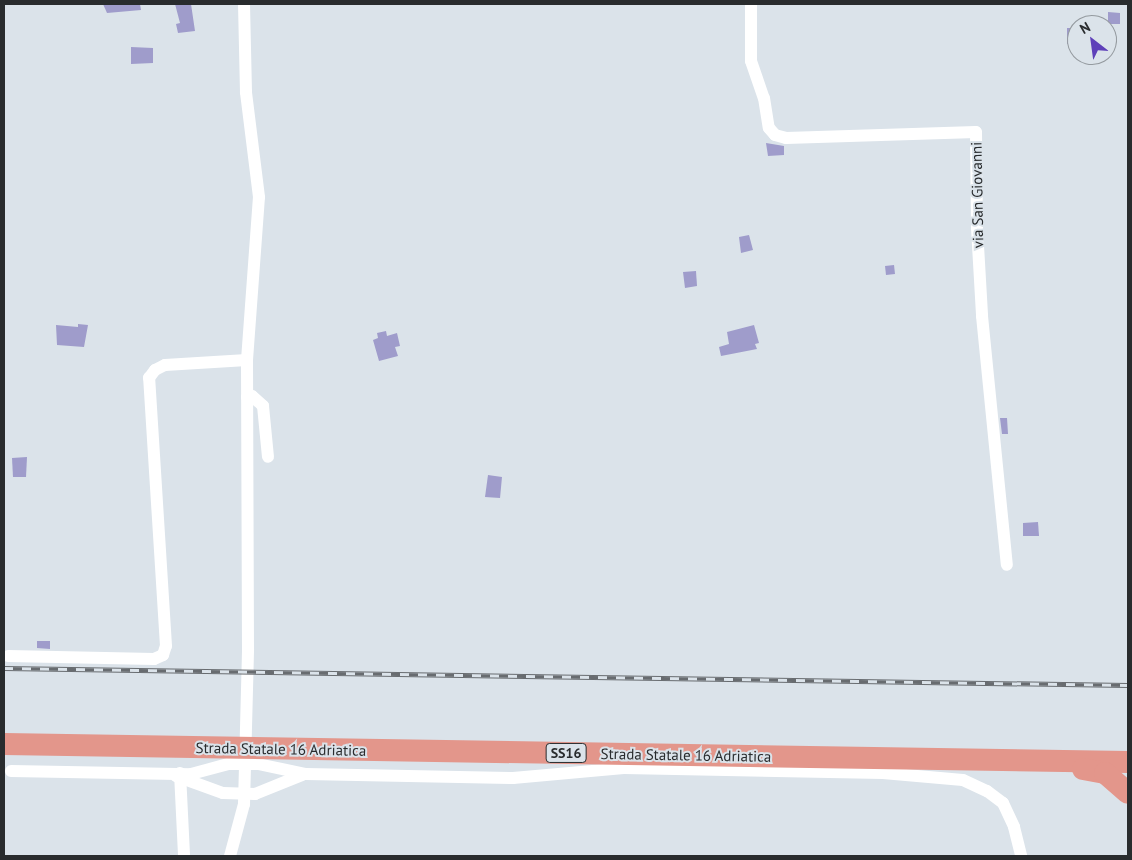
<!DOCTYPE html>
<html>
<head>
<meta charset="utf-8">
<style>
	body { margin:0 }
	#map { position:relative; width:1132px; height:860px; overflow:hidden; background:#dbe3ea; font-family:"PT Sans",sans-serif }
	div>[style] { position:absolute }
	.building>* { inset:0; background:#9f9ccb }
	.street>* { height:12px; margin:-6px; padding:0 6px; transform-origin:6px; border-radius:6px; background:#fff }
	.highway>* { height:22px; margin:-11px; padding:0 11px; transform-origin:11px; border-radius:11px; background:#e3968b }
	.rail>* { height:5px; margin-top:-2.5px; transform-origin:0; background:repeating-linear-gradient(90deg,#dbe3ea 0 9px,#686c70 0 18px); box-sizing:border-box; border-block:1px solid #686c70 }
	span { translate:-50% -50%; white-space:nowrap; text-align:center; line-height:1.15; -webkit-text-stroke:4px #dbe3ea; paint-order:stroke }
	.shield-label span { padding:1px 4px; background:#dbe3ea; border:1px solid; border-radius:4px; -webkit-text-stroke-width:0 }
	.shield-label { font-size:14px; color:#292c2e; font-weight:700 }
	.street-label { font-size:15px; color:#292c2e }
	.frame { position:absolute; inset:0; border:5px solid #292c2e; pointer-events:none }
	.north { position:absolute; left:1067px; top:15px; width:50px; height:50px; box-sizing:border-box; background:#dbe3ea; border:1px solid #949a9f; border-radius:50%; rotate:330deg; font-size:14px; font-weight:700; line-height:20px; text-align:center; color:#292c2e }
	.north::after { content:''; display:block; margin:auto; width:18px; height:22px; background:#5e40b9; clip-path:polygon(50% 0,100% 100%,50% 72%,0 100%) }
</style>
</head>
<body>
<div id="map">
	<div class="building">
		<i style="clip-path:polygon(103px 4px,140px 4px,141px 10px,107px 13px)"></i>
		<i style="clip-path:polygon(175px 4px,191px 4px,195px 31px,178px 33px,176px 24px,180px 23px)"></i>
		<i style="clip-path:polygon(1108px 12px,1120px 13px,1120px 24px,1108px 24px)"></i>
		<i style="clip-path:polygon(1067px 28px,1077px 28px,1077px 44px,1067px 44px)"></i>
		<i style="clip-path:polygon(131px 47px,153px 48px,153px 63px,131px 64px)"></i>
		<i style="clip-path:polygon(766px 143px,784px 146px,784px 155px,768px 156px)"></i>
		<i style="clip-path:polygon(749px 235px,753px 250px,741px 253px,739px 237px)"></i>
		<i style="clip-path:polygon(894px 265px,895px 274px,886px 275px,885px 266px)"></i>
		<i style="clip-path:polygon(696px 271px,697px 286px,685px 288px,683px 272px)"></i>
		<i style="clip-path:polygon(78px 324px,88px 325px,84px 347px,57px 345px,56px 325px,78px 327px)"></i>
		<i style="clip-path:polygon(754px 325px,759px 343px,755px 344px,757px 349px,721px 356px,719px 347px,729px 344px,727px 332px)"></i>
		<i style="clip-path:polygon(386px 331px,387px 336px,397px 333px,400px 346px,395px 347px,398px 356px,379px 361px,373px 340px,378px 338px,377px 333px)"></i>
		<i style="clip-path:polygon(1000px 418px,1007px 418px,1008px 434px,1002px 434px)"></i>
		<i style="clip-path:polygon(27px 457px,26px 477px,13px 477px,12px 458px)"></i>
		<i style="clip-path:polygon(488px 475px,502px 477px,500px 498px,485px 497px)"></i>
		<i style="clip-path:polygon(1038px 522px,1039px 536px,1023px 536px,1023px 523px)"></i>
		<i style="clip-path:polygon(37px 641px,50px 641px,50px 649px,37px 648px)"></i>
	</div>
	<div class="street">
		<i style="left:751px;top:4px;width:57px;rotate:90deg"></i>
		<i style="left:751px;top:61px;width:39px;rotate:71deg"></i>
		<i style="left:764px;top:98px;width:30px;rotate:81deg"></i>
		<i style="left:769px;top:128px;width:9px;rotate:49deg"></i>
		<i style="left:775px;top:135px;width:11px;rotate:15deg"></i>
		<i style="left:786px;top:138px;width:190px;rotate:-1.8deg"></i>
		<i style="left:976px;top:132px;width:96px;rotate:89.4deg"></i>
		<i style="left:977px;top:228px;width:88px;rotate:86.7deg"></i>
		<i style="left:982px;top:316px;width:250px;rotate:84.3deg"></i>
		<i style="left:247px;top:397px;width:5px;rotate:-11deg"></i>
		<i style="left:252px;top:396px;width:15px;rotate:42deg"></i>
		<i style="left:263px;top:406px;width:51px;rotate:84.4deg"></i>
		<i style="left:8px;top:656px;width:146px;rotate:1.2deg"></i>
		<i style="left:154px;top:659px;width:10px;rotate:-24deg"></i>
		<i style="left:163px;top:655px;width:9px;rotate:-72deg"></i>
		<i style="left:166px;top:646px;width:269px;rotate:-93.6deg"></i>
		<i style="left:149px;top:378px;width:10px;rotate:-53deg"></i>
		<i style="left:155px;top:370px;width:11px;rotate:-27deg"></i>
		<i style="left:165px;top:365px;width:82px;rotate:-3.5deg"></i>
		<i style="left:11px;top:771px;width:180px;rotate:1deg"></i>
		<i style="left:191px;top:774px;width:38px;rotate:-15deg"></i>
		<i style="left:228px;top:764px;width:30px"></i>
		<i style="left:258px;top:764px;width:49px;rotate:11.8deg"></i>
		<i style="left:306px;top:774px;width:207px;rotate:1.1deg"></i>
		<i style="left:513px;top:778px;width:111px;rotate:-5.1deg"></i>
		<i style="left:624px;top:768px;width:259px;rotate:1.1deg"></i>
		<i style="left:883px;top:773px;width:80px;rotate:5deg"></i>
		<i style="left:963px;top:780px;width:26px;rotate:25deg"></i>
		<i style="left:987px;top:791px;width:20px;rotate:37deg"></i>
		<i style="left:1003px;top:803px;width:26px;rotate:65deg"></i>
		<i style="left:1014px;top:827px;width:30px;rotate:76deg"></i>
		<i style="left:180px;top:773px;width:83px;rotate:87.2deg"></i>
		<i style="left:176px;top:776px;width:50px;rotate:19.9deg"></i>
		<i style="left:223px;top:793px;width:32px;rotate:2deg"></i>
		<i style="left:255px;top:794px;width:51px;rotate:-22deg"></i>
		<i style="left:230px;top:856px;width:54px;rotate:-74.9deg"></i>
		<i style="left:244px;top:804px;width:155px;rotate:-88.5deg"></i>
		<i style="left:248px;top:649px;width:289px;rotate:-90.2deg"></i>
		<i style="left:247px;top:360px;width:163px;rotate:-85.8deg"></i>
		<i style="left:259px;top:197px;width:106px;rotate:-97.1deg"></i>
		<i style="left:246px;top:92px;width:88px;rotate:-91.3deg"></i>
	</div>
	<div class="highway">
		<i style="left:4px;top:744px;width:1124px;rotate:0.92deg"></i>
		<i style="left:1083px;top:769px;width:22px;rotate:10deg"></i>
		<i style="left:1105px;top:773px;width:30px;rotate:41deg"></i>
	</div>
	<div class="rail">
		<i style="left:4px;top:668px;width:1124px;rotate:0.87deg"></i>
	</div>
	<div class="shield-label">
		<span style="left:566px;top:753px">SS16</span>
	</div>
	<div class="street-label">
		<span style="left:977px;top:195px;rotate:-91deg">via San Giovanni</span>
		<span style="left:281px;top:749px;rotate:1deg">Strada Statale 16 Adriatica</span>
		<span style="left:686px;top:755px;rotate:1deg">Strada Statale 16 Adriatica</span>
	</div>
	<div class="frame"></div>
	<div class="north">N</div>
</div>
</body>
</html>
